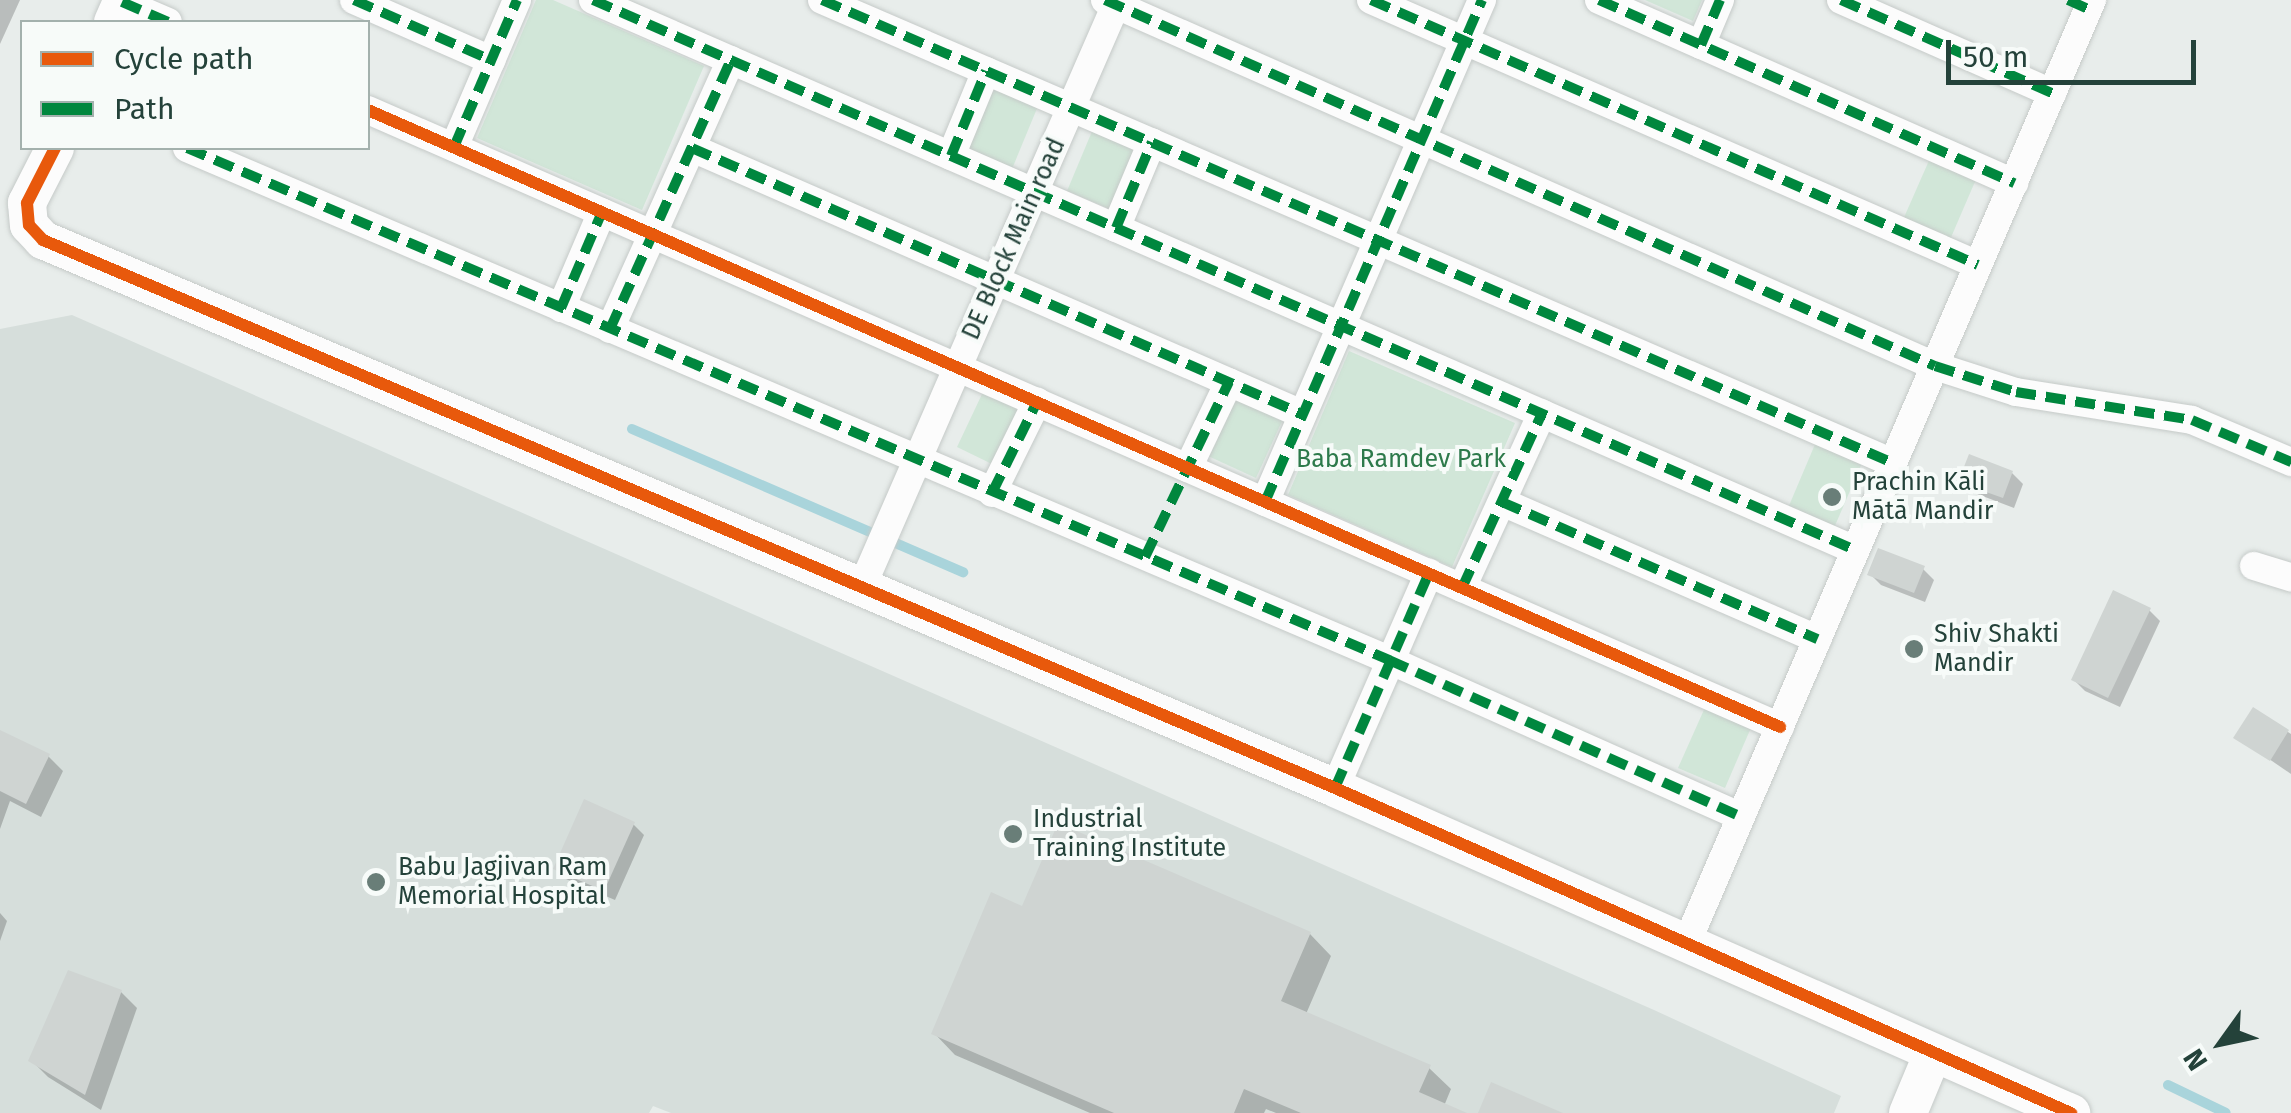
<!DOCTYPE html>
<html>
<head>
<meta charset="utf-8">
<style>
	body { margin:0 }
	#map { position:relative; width:2291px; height:1113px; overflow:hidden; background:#e8edeb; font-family:"Fira Sans",sans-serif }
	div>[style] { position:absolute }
	.built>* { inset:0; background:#d6dedb }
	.green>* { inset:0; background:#d1e6d8 }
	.shadow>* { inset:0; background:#0003 }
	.stream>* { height:10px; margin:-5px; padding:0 5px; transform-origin:5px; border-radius:5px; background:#a9d4db }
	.building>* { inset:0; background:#cfd4d2 }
	.roads { filter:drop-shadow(0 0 2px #c5cac8) drop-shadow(0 0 2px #c5cac8) }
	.street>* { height:28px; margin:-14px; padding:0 14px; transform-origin:14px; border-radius:14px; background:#fcfcfc }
	.secondary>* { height:38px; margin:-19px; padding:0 19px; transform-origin:19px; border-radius:19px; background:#fcfcfc }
	.quiet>* { height:10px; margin-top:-5px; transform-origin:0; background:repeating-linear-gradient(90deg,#00873e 0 20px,transparent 0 30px) }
	.cycleway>* { height:12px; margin:-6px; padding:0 6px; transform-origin:6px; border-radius:6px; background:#e8590c }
	.dots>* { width:28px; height:28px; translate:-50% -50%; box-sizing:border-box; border:5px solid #f7fbf9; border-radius:50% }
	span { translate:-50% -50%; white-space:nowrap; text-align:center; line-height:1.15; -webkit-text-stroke:8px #f7fbf9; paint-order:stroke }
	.street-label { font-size:25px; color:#24423a }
	.park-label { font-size:25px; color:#2d7a4b }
	.poi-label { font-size:25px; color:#24423a }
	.left { translate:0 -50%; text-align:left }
	.legend { position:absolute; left:20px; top:20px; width:350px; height:130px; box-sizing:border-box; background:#f7fbf9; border:2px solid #a3b1ad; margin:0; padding:12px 18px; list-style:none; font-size:30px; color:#24423a }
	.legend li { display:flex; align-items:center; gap:20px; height:50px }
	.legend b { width:50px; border:2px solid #a3b1ad }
	.north { position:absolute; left:2171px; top:993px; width:100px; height:100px; -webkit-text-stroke:8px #f7fbf9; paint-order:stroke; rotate:237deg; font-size:28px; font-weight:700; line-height:40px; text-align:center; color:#24423a }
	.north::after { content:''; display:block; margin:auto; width:35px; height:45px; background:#24423a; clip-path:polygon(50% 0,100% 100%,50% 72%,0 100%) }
	.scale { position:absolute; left:1946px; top:40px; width:250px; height:45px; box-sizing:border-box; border:5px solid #24423a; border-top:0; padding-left:12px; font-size:30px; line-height:35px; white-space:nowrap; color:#24423a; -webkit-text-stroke:8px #f7fbf9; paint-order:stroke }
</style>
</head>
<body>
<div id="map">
	<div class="built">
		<i style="clip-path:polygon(72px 315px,1654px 1010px,1841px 1096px,1834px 1113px,671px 1113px,653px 1106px,649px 1113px,0 1113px,0 329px)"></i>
	</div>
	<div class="green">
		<i style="clip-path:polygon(536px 0,553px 0,704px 66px,642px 210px,477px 138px)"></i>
		<i style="clip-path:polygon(1645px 0,1702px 0,1693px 21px)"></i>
		<i style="clip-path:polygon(989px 85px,1038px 106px,1012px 169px,963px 148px)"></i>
		<i style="clip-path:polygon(1093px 129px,1142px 149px,1117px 212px,1067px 191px)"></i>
		<i style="clip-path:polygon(1931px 156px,1977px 177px,1949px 242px,1902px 222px)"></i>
		<i style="clip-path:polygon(1349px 351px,1515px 423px,1452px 567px,1288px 495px)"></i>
		<i style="clip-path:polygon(983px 392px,1020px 409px,994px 465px,957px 447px)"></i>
		<i style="clip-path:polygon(1235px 397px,1283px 419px,1256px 478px,1208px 456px)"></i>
		<i style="clip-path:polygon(1816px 442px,1862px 463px,1834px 528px,1788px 508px)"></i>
		<i style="clip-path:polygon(1707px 703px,1753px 723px,1725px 788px,1678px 768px)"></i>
	</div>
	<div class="shadow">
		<i style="clip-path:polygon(0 0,20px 0,0 44px)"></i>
		<i style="clip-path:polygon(2012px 473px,2023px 484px,2014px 508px,1972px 492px,1961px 481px)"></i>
		<i style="clip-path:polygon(1923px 569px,1934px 580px,1925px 602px,1881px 585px,1870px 574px)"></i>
		<i style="clip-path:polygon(2149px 610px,2160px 621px,2120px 707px,2085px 691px,2074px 680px)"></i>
		<i style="clip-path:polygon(2254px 710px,2291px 734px,2291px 774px,2237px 737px)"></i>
		<i style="clip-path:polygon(0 732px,48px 756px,63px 771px,41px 817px,10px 801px,0 829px)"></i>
		<i style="clip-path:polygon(633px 824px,644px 835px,615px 900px,566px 879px,556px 868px)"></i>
		<i style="clip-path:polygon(1024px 909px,1310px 934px,1331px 956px,1306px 1014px,1429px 1068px,1451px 1089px,1444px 1106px,1460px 1113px,1276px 1113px,1266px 1109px,1264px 1113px,1090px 1113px,955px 1055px,934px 1033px)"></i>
		<i style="clip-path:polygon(0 913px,7px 921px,0 941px)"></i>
		<i style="clip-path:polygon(121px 992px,137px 1008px,101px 1110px,48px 1077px,31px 1060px)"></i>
	</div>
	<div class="stream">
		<i style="left:632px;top:429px;width:361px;rotate:23.4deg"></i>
		<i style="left:2168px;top:1085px;width:64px;rotate:25.8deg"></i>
	</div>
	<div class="building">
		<i style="clip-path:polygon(1969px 454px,2013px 471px,2003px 498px,1958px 482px)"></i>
		<i style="clip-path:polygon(1878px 548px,1925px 566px,1914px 593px,1867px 575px)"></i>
		<i style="clip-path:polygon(2113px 590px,2151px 608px,2108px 698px,2071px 680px)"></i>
		<i style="clip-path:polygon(2253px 707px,2289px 730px,2270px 761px,2233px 738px)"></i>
		<i style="clip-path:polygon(0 730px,50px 754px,26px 804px,0 791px)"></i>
		<i style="clip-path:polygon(584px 799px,635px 822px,604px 891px,553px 869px)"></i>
		<i style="clip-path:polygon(1058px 823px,1311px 932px,1281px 1001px,1431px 1065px,1419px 1092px,1467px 1113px,1301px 1113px,1244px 1089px,1234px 1113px,1114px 1113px,931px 1034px,991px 892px,1022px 906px)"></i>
		<i style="clip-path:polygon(68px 970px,122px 990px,85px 1095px,28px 1061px)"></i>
		<i style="clip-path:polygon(1491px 1082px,1563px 1113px,1478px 1113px)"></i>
	</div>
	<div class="roads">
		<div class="street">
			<i style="left:354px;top:0;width:150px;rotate:23.7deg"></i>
			<i style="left:593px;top:0;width:1377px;rotate:23.55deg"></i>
			<i style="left:822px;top:0;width:1167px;rotate:23.38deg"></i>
			<i style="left:1105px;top:0;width:907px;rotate:23.8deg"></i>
			<i style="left:1935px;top:366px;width:85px;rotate:17.8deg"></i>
			<i style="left:2016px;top:392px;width:178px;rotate:9deg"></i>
			<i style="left:2192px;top:420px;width:108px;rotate:23deg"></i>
			<i style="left:1371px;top:0;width:662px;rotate:23.58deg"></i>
			<i style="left:1599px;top:0;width:454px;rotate:23.8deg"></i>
			<i style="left:1841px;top:0;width:231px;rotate:23.8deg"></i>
			<i style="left:122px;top:2px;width:50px;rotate:23.5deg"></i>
			<i style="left:1701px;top:45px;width:49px;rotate:-67.1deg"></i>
			<i style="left:368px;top:110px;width:1541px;rotate:23.6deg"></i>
			<i style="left:454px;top:147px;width:160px;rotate:-66.8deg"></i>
			<i style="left:187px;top:148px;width:1307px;rotate:23.07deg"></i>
			<i style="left:1389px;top:660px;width:385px;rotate:24deg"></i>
			<i style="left:692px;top:148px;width:665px;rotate:23.56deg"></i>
			<i style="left:951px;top:156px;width:92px;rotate:-67.6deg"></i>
			<i style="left:1116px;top:228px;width:93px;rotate:-67.3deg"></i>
			<i style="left:561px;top:308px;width:104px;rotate:-66.9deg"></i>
			<i style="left:610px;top:329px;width:295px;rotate:-65.8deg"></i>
			<i style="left:1188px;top:468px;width:95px;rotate:-64.5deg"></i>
			<i style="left:992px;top:493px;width:102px;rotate:-63.7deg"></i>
			<i style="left:1265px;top:502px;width:547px;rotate:-66.62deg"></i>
			<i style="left:1502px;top:502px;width:344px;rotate:23.5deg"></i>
			<i style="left:2254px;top:566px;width:39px;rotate:17deg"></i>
			<i style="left:1462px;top:588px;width:192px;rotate:-65.4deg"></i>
			<i style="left:861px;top:589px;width:643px;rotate:-66.43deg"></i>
			<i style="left:1335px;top:788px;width:235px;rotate:-66.4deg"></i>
			<i style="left:1685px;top:947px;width:1031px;rotate:-66.74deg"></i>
		</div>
		<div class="secondary">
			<i style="left:113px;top:22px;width:24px;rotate:-66deg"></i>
			<i style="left:55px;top:148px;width:62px;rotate:117deg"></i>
			<i style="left:27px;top:203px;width:22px;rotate:85deg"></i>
			<i style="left:29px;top:225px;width:21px;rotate:47deg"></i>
			<i style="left:43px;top:240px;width:1403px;rotate:22.98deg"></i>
			<i style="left:1335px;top:788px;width:805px;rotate:23.83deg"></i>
			<i style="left:1908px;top:1113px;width:65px;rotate:-67.4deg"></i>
		</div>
	</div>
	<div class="quiet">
		<i style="left:354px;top:0;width:150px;rotate:23.7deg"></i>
		<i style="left:593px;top:0;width:1377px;rotate:23.55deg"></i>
		<i style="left:822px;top:0;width:1167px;rotate:23.38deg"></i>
		<i style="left:1105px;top:0;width:907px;rotate:23.8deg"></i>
		<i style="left:1935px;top:366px;width:85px;rotate:17.8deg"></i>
		<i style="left:2016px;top:392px;width:178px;rotate:9deg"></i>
		<i style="left:2192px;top:420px;width:108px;rotate:23deg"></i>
		<i style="left:1371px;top:0;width:662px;rotate:23.58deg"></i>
		<i style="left:1599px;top:0;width:454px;rotate:23.8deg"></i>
		<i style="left:1841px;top:0;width:231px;rotate:23.8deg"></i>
		<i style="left:2068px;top:0;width:22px;rotate:24deg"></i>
		<i style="left:122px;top:2px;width:50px;rotate:23.5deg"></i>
		<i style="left:1701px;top:45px;width:49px;rotate:-67.1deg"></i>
		<i style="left:454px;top:147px;width:160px;rotate:-66.8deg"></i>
		<i style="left:187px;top:148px;width:1307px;rotate:23.07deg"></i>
		<i style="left:1389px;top:660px;width:385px;rotate:24deg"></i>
		<i style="left:692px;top:148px;width:665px;rotate:23.56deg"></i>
		<i style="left:951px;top:156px;width:92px;rotate:-67.6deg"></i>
		<i style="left:1116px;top:228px;width:93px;rotate:-67.3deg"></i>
		<i style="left:561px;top:308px;width:104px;rotate:-66.9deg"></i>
		<i style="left:610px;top:329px;width:295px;rotate:-65.8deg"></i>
		<i style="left:992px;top:493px;width:102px;rotate:-63.7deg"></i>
		<i style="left:1265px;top:502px;width:547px;rotate:-66.62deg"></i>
		<i style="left:1502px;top:502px;width:344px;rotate:23.5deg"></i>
		<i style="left:1145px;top:557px;width:194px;rotate:-64.4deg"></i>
		<i style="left:1462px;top:588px;width:192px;rotate:-65.4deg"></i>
		<i style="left:1335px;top:788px;width:235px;rotate:-66.4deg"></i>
	</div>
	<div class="cycleway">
		<i style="left:368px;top:110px;width:1541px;rotate:23.6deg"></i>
		<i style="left:55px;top:148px;width:62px;rotate:117deg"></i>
		<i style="left:27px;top:203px;width:22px;rotate:85deg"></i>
		<i style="left:29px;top:225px;width:21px;rotate:47deg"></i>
		<i style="left:43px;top:240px;width:1403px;rotate:22.98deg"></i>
		<i style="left:1335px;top:788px;width:805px;rotate:23.83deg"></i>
	</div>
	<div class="dots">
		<i style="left:1832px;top:497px;background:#697e78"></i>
		<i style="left:1914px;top:649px;background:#697e78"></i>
		<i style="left:1013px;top:834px;background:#697e78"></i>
		<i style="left:376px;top:882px;background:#697e78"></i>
	</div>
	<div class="street-label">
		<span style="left:1014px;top:239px;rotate:-66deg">DE Block Main road</span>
	</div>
	<div class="park-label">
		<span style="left:1401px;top:459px">Baba Ramdev Park</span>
	</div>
	<div class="poi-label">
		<span class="left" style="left:1852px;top:497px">Prachin Kāli<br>Mātā Mandir</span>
		<span class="left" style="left:1934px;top:649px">Shiv Shakti<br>Mandir</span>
		<span class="left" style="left:1033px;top:834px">Industrial<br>Training Institute</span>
		<span class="left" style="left:398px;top:882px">Babu Jagjivan Ram<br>Memorial Hospital</span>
	</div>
	<ul class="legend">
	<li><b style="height:12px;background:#e8590c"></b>Cycle path</li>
	<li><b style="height:12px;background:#00873e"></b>Path</li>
	</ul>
	<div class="north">N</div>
	<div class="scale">50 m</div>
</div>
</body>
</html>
